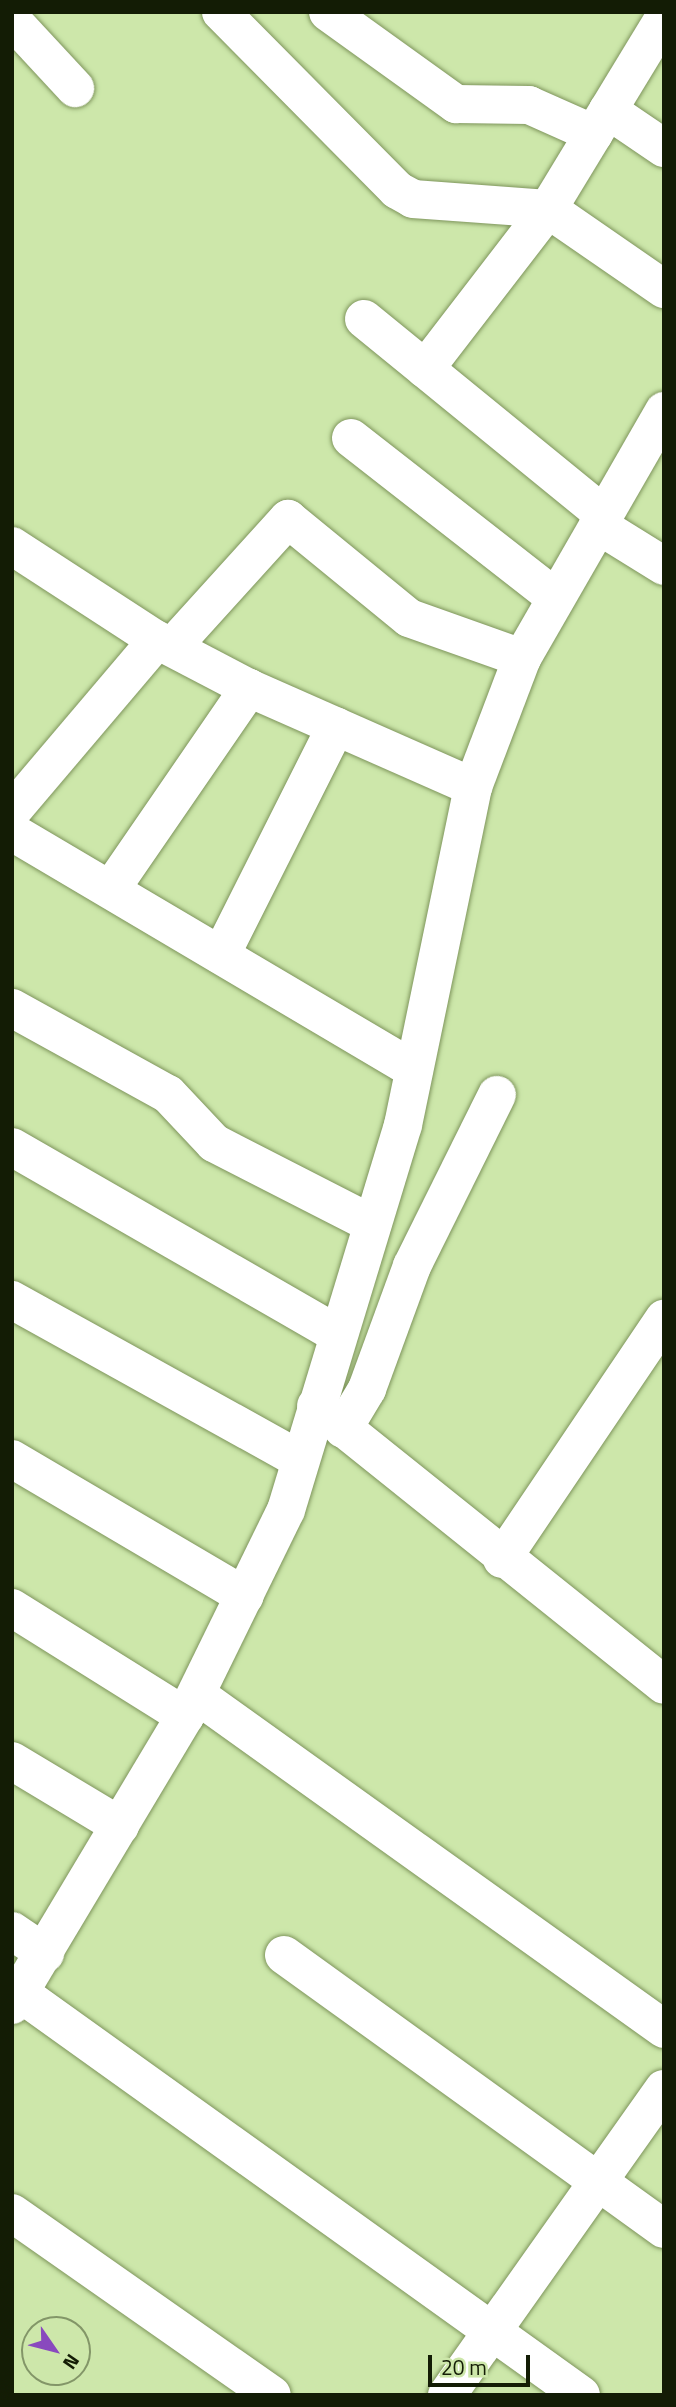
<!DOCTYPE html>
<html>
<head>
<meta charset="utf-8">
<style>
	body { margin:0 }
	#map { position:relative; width:676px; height:2407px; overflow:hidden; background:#cde7aa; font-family:"Titillium Web",sans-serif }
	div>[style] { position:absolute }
	.roads { filter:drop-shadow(0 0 2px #7e955c) drop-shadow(0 0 2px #7e955c) }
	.minor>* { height:38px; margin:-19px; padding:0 19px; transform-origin:19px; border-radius:19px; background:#fff }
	span { translate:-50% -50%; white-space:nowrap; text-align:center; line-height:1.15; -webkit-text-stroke:5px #cde7aa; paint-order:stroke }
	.frame { position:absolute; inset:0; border:14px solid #131c05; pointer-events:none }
	.north { position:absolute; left:21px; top:2316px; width:70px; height:70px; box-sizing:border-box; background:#cde7aa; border:2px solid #839668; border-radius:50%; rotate:125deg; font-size:19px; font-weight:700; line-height:28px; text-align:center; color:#131c05 }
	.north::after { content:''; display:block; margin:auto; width:24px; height:32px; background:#8949be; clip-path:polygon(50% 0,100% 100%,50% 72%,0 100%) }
	.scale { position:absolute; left:428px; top:2355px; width:102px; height:32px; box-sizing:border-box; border:4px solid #131c05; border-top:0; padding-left:9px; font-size:21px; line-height:24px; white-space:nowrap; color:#131c05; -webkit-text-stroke:5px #cde7aa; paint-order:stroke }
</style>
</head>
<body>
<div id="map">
	<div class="roads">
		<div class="minor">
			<i style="left:221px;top:12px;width:250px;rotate:45.3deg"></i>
			<i style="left:397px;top:190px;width:18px;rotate:29deg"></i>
			<i style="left:413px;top:199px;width:135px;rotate:4.2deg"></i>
			<i style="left:548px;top:209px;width:141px;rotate:34.6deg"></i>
			<i style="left:328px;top:12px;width:158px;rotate:35.7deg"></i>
			<i style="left:456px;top:104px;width:73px;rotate:0.8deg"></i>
			<i style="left:529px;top:105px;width:71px;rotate:24deg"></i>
			<i style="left:12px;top:20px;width:93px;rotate:47.2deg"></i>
			<i style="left:608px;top:110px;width:68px;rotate:34.2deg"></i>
			<i style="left:364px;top:319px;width:310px;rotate:39.2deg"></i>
			<i style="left:425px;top:369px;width:202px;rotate:-52.4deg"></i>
			<i style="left:548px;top:209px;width:223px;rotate:-58.7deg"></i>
			<i style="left:351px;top:438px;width:260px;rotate:38deg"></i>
			<i style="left:598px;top:525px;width:78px;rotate:31.8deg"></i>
			<i style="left:12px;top:546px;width:173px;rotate:33deg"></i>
			<i style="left:157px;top:640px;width:104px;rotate:27.6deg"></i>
			<i style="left:249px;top:688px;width:245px;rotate:23.8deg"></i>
			<i style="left:172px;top:647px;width:173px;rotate:-47.8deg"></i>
			<i style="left:288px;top:519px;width:156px;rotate:39.3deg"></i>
			<i style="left:409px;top:618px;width:120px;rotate:19.5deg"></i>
			<i style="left:12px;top:811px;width:224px;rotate:-49.7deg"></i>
			<i style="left:12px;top:832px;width:467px;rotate:30.6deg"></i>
			<i style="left:111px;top:889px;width:244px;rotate:-55.5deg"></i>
			<i style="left:221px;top:955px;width:256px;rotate:-63.3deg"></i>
			<i style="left:12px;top:1008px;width:178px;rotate:28.9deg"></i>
			<i style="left:168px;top:1094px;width:67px;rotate:46.8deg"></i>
			<i style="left:214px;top:1143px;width:178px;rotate:27.1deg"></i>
			<i style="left:12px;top:1147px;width:375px;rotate:29.9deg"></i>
			<i style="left:12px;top:1300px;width:328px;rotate:29deg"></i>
			<i style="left:316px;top:1406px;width:446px;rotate:38.7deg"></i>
			<i style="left:343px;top:1429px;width:47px;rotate:-59deg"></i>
			<i style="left:367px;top:1389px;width:131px;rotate:-69.9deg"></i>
			<i style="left:412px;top:1266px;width:191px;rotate:-63.6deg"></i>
			<i style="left:12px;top:1459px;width:270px;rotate:30.5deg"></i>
			<i style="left:502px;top:1559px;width:290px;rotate:-56deg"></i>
			<i style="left:12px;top:1608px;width:204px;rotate:32deg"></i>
			<i style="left:197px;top:1695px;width:574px;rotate:35.57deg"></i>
			<i style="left:12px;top:1761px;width:126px;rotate:31deg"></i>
			<i style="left:12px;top:1931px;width:40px;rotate:34deg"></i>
			<i style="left:284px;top:1955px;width:468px;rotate:35.8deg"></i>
			<i style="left:20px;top:1993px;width:690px;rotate:35.62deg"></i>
			<i style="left:12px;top:2005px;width:337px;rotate:-59.1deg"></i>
			<i style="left:185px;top:1716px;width:229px;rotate:-63.9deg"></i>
			<i style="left:286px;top:1510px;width:402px;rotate:-73.1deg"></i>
			<i style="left:403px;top:1125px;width:345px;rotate:-78.3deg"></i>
			<i style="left:473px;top:787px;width:138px;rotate:-69.2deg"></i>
			<i style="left:522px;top:658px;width:285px;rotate:-60.1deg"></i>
			<i style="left:12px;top:2213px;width:317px;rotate:35deg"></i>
			<i style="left:447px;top:2395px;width:375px;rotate:-54.7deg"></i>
		</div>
	</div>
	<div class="frame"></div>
	<div class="north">N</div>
	<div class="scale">20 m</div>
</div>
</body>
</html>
